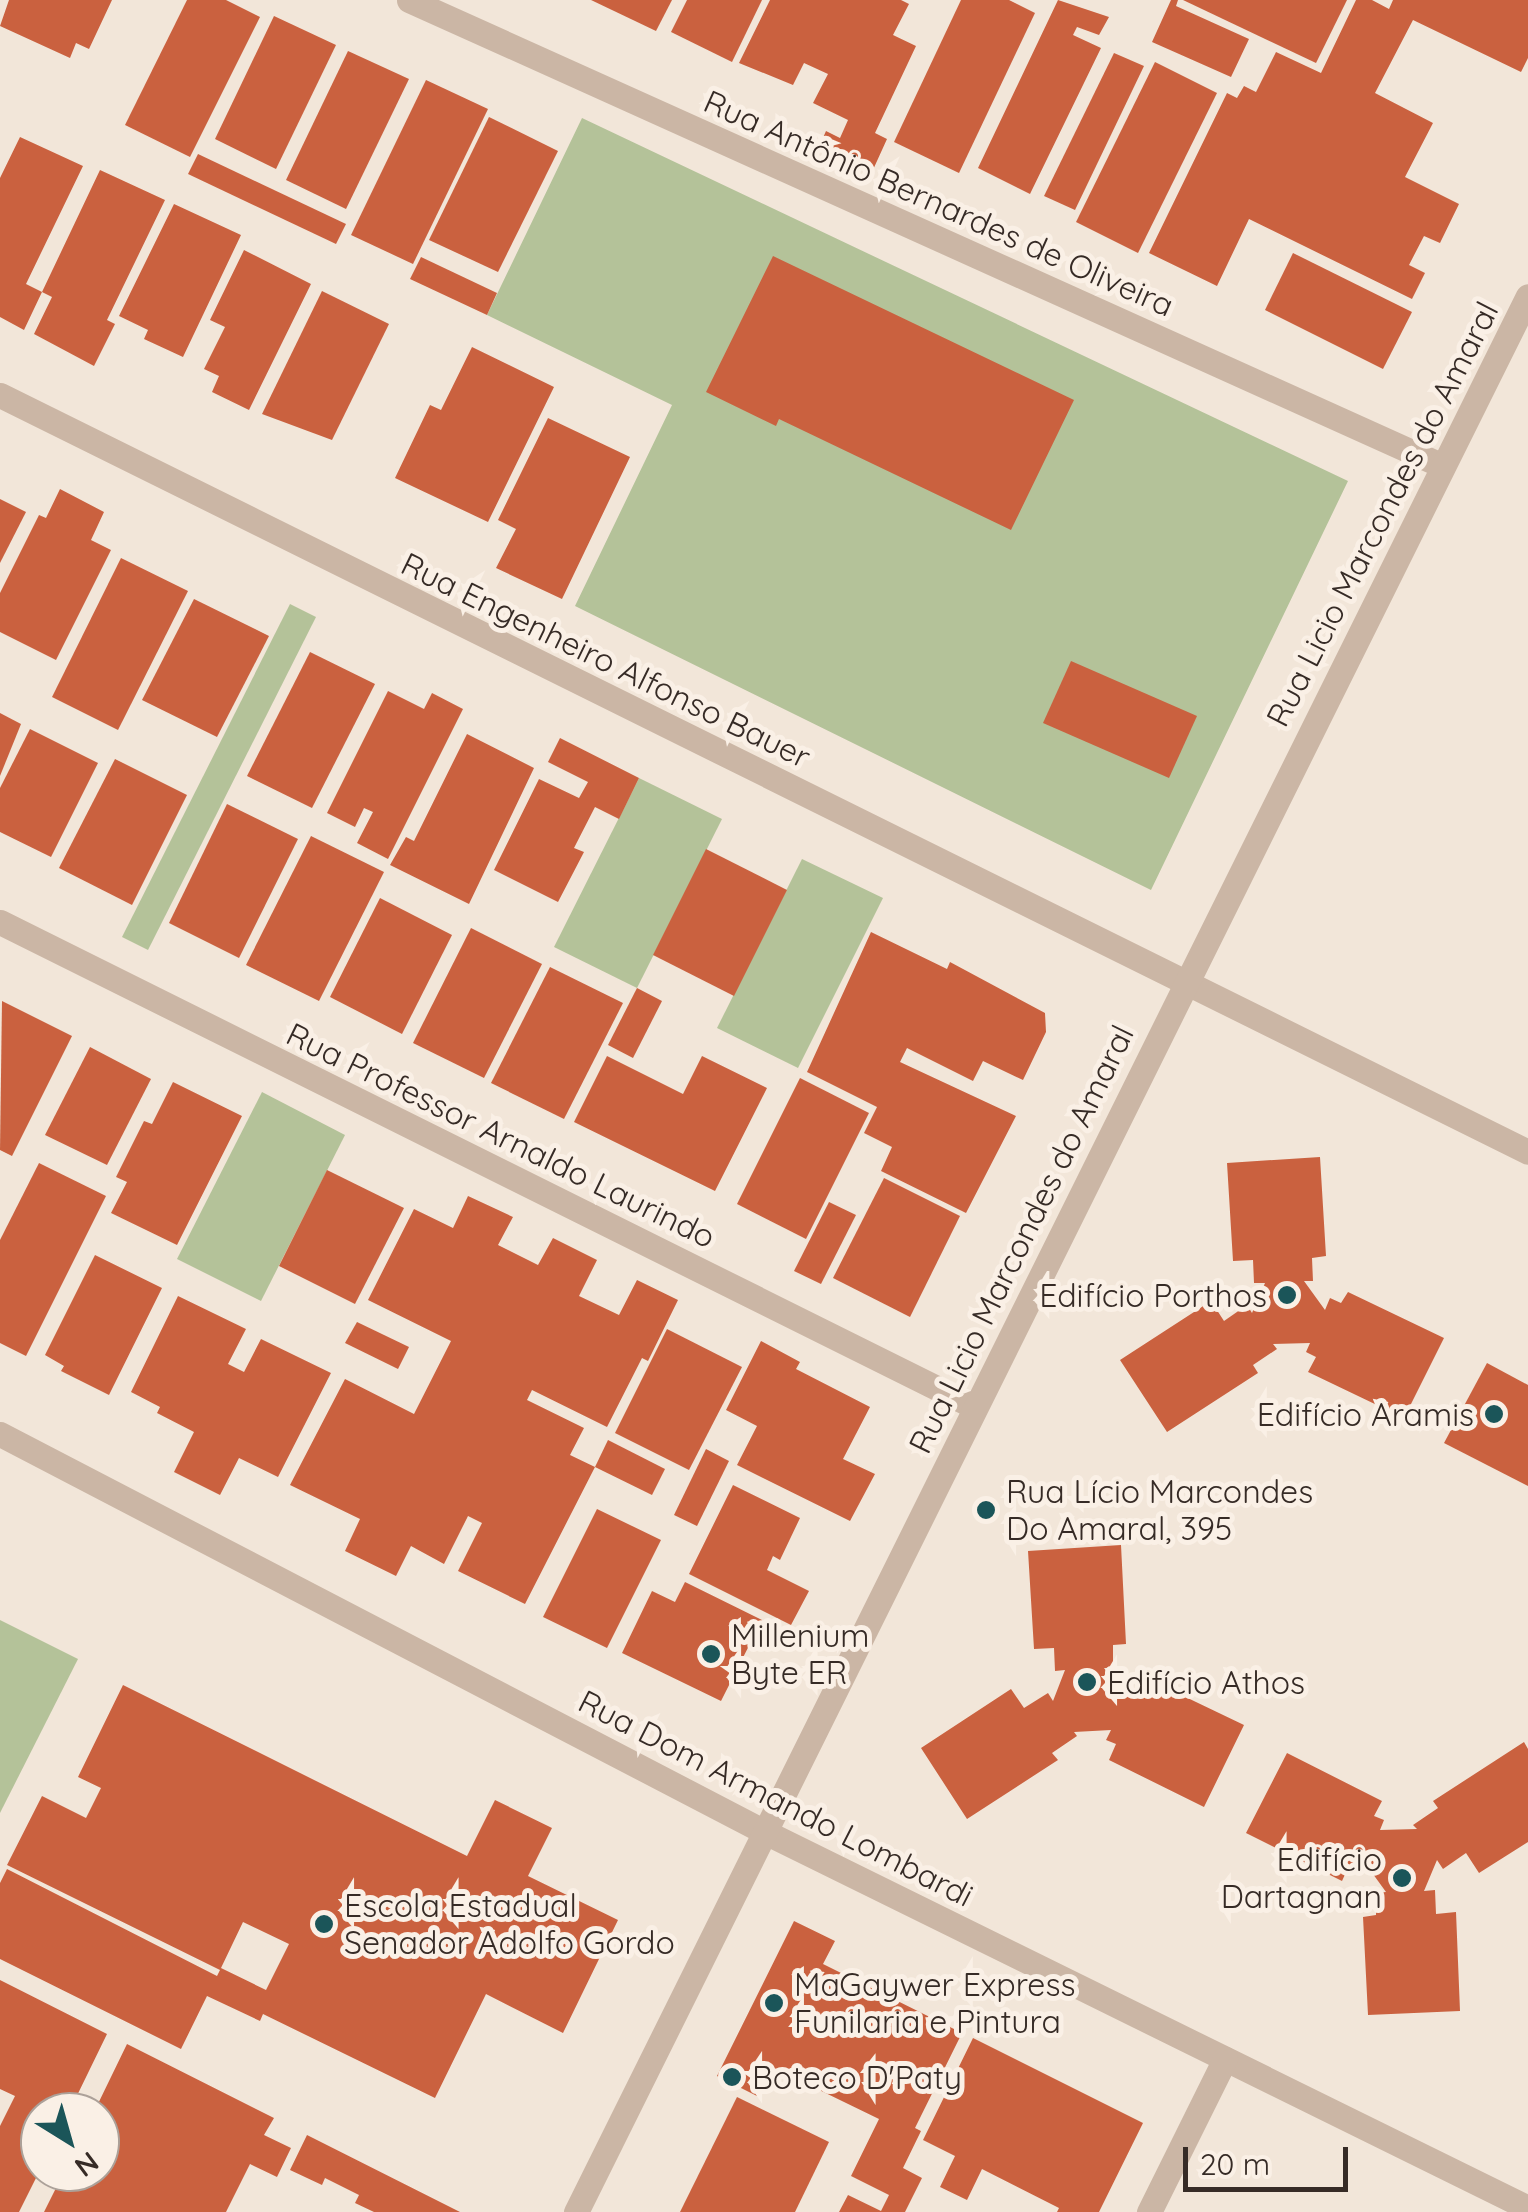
<!DOCTYPE html>
<html>
<head>
<meta charset="utf-8">
<style>
	body { margin:0 }
	#map { position:relative; width:1528px; height:2212px; overflow:hidden; background:#f2e6d9; font-family:Quicksand,sans-serif }
	div>[style] { position:absolute }
	.green>* { inset:0; background:#b4c299 }
	.building>* { inset:0; background:#ca613f }
	.minor>* { height:25px; margin:-12.5px; padding:0 12.5px; transform-origin:12.5px; border-radius:12.5px; background:#cbb6a5 }
	.dots>* { width:28px; height:28px; translate:-50% -50%; box-sizing:border-box; border:5px solid #faf0e6; border-radius:50% }
	span { translate:-50% -50%; white-space:nowrap; text-align:center; line-height:1.15; -webkit-text-stroke:10px #faf0e6; paint-order:stroke }
	.street-label { font-size:32px; color:#362b26 }
	.poi-label { font-size:32px; color:#362b26 }
	.right { translate:-100% -50%; text-align:right }
	.left { translate:0 -50%; text-align:left }
	.north { position:absolute; left:20px; top:2092px; width:100px; height:100px; box-sizing:border-box; background:#faf0e6; border:2px solid #aca199; border-radius:50%; rotate:143deg; font-size:28px; font-weight:700; line-height:40px; text-align:center; color:#362b26 }
	.north::after { content:''; display:block; margin:auto; width:35px; height:45px; background:#1b5559; clip-path:polygon(50% 0,100% 100%,50% 72%,0 100%) }
	.scale { position:absolute; left:1183px; top:2147px; width:165px; height:45px; box-sizing:border-box; border:5px solid #362b26; border-top:0; padding-left:12px; font-size:30px; line-height:35px; white-space:nowrap; color:#362b26; -webkit-text-stroke:8px #faf0e6; paint-order:stroke }
</style>
</head>
<body>
<div id="map">
	<div class="green">
		<i style="clip-path:polygon(582px 118px,1348px 481px,1151px 890px,575px 606px,672px 405px,487px 315px)"></i>
		<i style="clip-path:polygon(290px 604px,316px 617px,148px 950px,122px 937px)"></i>
		<i style="clip-path:polygon(639px 778px,722px 819px,637px 988px,554px 947px)"></i>
		<i style="clip-path:polygon(802px 859px,883px 898px,798px 1068px,717px 1028px)"></i>
		<i style="clip-path:polygon(262px 1092px,345px 1135px,261px 1301px,177px 1259px)"></i>
		<i style="clip-path:polygon(0 1620px,78px 1659px,0 1813px)"></i>
	</div>
	<div class="building">
		<i style="clip-path:polygon(9px 0,112px 0,89px 49px,76px 43px,70px 58px,0 26px)"></i>
		<i style="clip-path:polygon(187px 0,226px 0,260px 17px,190px 157px,125px 125px)"></i>
		<i style="clip-path:polygon(591px 0,672px 0,656px 31px)"></i>
		<i style="clip-path:polygon(687px 0,762px 0,732px 62px,671px 32px)"></i>
		<i style="clip-path:polygon(770px 0,901px 0,909px 4px,893px 35px,916px 46px,875px 133px,887px 139px,872px 172px,819px 147px,826px 131px,840px 138px,848px 120px,813px 103px,828px 74px,804px 63px,793px 85px,739px 63px)"></i>
		<i style="clip-path:polygon(961px 0,1009px 0,1035px 13px,959px 173px,894px 142px)"></i>
		<i style="clip-path:polygon(1058px 0,1109px 17px,1099px 35px,1077px 27px,1073px 35px,1101px 48px,1030px 194px,978px 168px)"></i>
		<i style="clip-path:polygon(1171px 0,1178px 0,1176px 6px,1249px 39px,1231px 77px,1152px 42px)"></i>
		<i style="clip-path:polygon(1183px 0,1347px 0,1316px 63px)"></i>
		<i style="clip-path:polygon(1356px 0,1372px 0,1389px 9px,1393px 0,1528px 0,1528px 58px,1521px 72px,1413px 20px,1375px 93px,1433px 123px,1405px 177px,1459px 204px,1440px 243px,1424px 236px,1409px 265px,1425px 273px,1412px 299px,1249px 219px,1217px 286px,1149px 253px,1227px 93px,1237px 98px,1244px 86px,1256px 92px,1276px 52px,1321px 73px)"></i>
		<i style="clip-path:polygon(274px 16px,336px 45px,276px 169px,215px 139px)"></i>
		<i style="clip-path:polygon(348px 51px,409px 79px,346px 209px,286px 180px)"></i>
		<i style="clip-path:polygon(1114px 53px,1144px 66px,1075px 210px,1044px 196px)"></i>
		<i style="clip-path:polygon(1155px 62px,1217px 93px,1138px 253px,1076px 222px)"></i>
		<i style="clip-path:polygon(426px 80px,488px 109px,413px 264px,351px 235px)"></i>
		<i style="clip-path:polygon(489px 117px,558px 151px,498px 272px,429px 240px)"></i>
		<i style="clip-path:polygon(20px 137px,83px 166px,26px 284px,42px 292px,24px 330px,0 317px,0 178px)"></i>
		<i style="clip-path:polygon(198px 154px,346px 224px,336px 244px,188px 174px)"></i>
		<i style="clip-path:polygon(100px 170px,165px 200px,107px 320px,115px 324px,94px 366px,34px 334px,52px 297px,42px 292px)"></i>
		<i style="clip-path:polygon(174px 204px,241px 235px,183px 357px,144px 339px,148px 330px,119px 316px)"></i>
		<i style="clip-path:polygon(244px 250px,311px 284px,249px 410px,212px 392px,219px 376px,204px 369px,225px 327px,210px 320px)"></i>
		<i style="clip-path:polygon(1293px 253px,1412px 312px,1383px 369px,1265px 310px)"></i>
		<i style="clip-path:polygon(773px 256px,1074px 400px,1011px 530px,779px 419px,776px 426px,706px 392px)"></i>
		<i style="clip-path:polygon(421px 257px,497px 293px,487px 315px,410px 279px)"></i>
		<i style="clip-path:polygon(322px 291px,389px 324px,332px 440px,262px 414px)"></i>
		<i style="clip-path:polygon(472px 347px,554px 387px,488px 522px,395px 478px,430px 405px,441px 410px)"></i>
		<i style="clip-path:polygon(548px 418px,630px 457px,562px 599px,496px 568px,516px 529px,498px 520px)"></i>
		<i style="clip-path:polygon(60px 489px,104px 512px,91px 540px,111px 550px,56px 660px,0 632px,0 593px,39px 515px,46px 518px)"></i>
		<i style="clip-path:polygon(0 499px,26px 512px,0 563px)"></i>
		<i style="clip-path:polygon(121px 558px,188px 591px,118px 730px,52px 697px)"></i>
		<i style="clip-path:polygon(194px 599px,269px 636px,217px 737px,142px 700px)"></i>
		<i style="clip-path:polygon(310px 652px,375px 684px,312px 808px,247px 776px)"></i>
		<i style="clip-path:polygon(1071px 661px,1197px 716px,1169px 778px,1043px 723px)"></i>
		<i style="clip-path:polygon(388px 691px,424px 709px,432px 693px,463px 709px,388px 859px,357px 843px,373px 812px,364px 808px,355px 827px,327px 813px)"></i>
		<i style="clip-path:polygon(0 713px,21px 724px,0 776px)"></i>
		<i style="clip-path:polygon(30px 729px,98px 763px,51px 857px,0 832px,0 788px)"></i>
		<i style="clip-path:polygon(467px 734px,534px 768px,469px 904px,390px 865px,406px 837px,414px 841px)"></i>
		<i style="clip-path:polygon(560px 738px,639px 778px,619px 819px,595px 807px,574px 848px,584px 852px,558px 902px,494px 870px,539px 779px,579px 798px,588px 782px,548px 762px)"></i>
		<i style="clip-path:polygon(115px 759px,187px 795px,132px 905px,59px 868px)"></i>
		<i style="clip-path:polygon(227px 804px,298px 839px,239px 958px,169px 923px)"></i>
		<i style="clip-path:polygon(311px 836px,384px 872px,319px 1001px,246px 965px)"></i>
		<i style="clip-path:polygon(706px 849px,787px 890px,734px 996px,653px 955px)"></i>
		<i style="clip-path:polygon(380px 898px,452px 935px,402px 1034px,330px 997px)"></i>
		<i style="clip-path:polygon(471px 928px,542px 964px,484px 1078px,413px 1043px)"></i>
		<i style="clip-path:polygon(871px 932px,947px 969px,950px 962px,1045px 1013px,1046px 1032px,1023px 1080px,983px 1061px,973px 1081px,907px 1048px,900px 1062px,1016px 1116px,966px 1213px,881px 1171px,892px 1147px,864px 1133px,877px 1107px,807px 1072px)"></i>
		<i style="clip-path:polygon(550px 967px,623px 1003px,564px 1119px,491px 1083px)"></i>
		<i style="clip-path:polygon(637px 988px,662px 1001px,633px 1058px,608px 1045px)"></i>
		<i style="clip-path:polygon(2px 1001px,72px 1036px,12px 1156px,0 1150px)"></i>
		<i style="clip-path:polygon(90px 1047px,151px 1079px,107px 1165px,45px 1135px)"></i>
		<i style="clip-path:polygon(607px 1056px,683px 1094px,702px 1056px,767px 1088px,715px 1191px,574px 1122px)"></i>
		<i style="clip-path:polygon(800px 1078px,869px 1113px,806px 1239px,737px 1204px)"></i>
		<i style="clip-path:polygon(173px 1082px,242px 1116px,177px 1245px,111px 1213px,127px 1182px,116px 1177px,144px 1121px,152px 1124px)"></i>
		<i style="clip-path:polygon(1320px 1157px,1326px 1256px,1312px 1258px,1313px 1281px,1304px 1281px,1325px 1310px,1330px 1298px,1341px 1303px,1348px 1292px,1444px 1338px,1404px 1418px,1308px 1372px,1316px 1357px,1306px 1352px,1310px 1343px,1273px 1344px,1277px 1349px,1253px 1365px,1258px 1373px,1167px 1432px,1120px 1360px,1211px 1301px,1224px 1321px,1247px 1305px,1252px 1313px,1265px 1283px,1254px 1283px,1253px 1260px,1233px 1261px,1227px 1163px)"></i>
		<i style="clip-path:polygon(39px 1163px,106px 1196px,26px 1356px,0 1343px,0 1240px)"></i>
		<i style="clip-path:polygon(327px 1170px,404px 1208px,355px 1304px,279px 1266px)"></i>
		<i style="clip-path:polygon(884px 1178px,960px 1216px,910px 1317px,833px 1278px)"></i>
		<i style="clip-path:polygon(468px 1196px,513px 1217px,498px 1245px,538px 1265px,553px 1238px,597px 1260px,579px 1296px,619px 1315px,637px 1280px,678px 1300px,648px 1361px,642px 1358px,607px 1427px,532px 1390px,527px 1400px,584px 1428px,570px 1455px,595px 1467px,525px 1604px,458px 1571px,482px 1523px,468px 1516px,444px 1564px,411px 1546px,396px 1576px,345px 1551px,360px 1519px,290px 1485px,345px 1379px,414px 1414px,451px 1341px,368px 1300px,414px 1209px,453px 1228px)"></i>
		<i style="clip-path:polygon(829px 1202px,856px 1215px,821px 1284px,794px 1271px)"></i>
		<i style="clip-path:polygon(95px 1255px,162px 1288px,109px 1395px,61px 1371px,64px 1366px,45px 1355px)"></i>
		<i style="clip-path:polygon(178px 1296px,246px 1329px,228px 1364px,244px 1372px,261px 1339px,331px 1373px,278px 1477px,239px 1458px,220px 1495px,174px 1472px,194px 1432px,157px 1413px,160px 1407px,131px 1392px)"></i>
		<i style="clip-path:polygon(357px 1322px,409px 1347px,398px 1369px,345px 1343px)"></i>
		<i style="clip-path:polygon(667px 1329px,742px 1367px,689px 1470px,615px 1433px)"></i>
		<i style="clip-path:polygon(761px 1341px,800px 1362px,796px 1369px,870px 1407px,843px 1459px,875px 1474px,850px 1521px,737px 1465px,757px 1426px,726px 1410px)"></i>
		<i style="clip-path:polygon(1487px 1363px,1528px 1385px,1528px 1486px,1444px 1443px)"></i>
		<i style="clip-path:polygon(608px 1440px,665px 1469px,652px 1495px,595px 1467px)"></i>
		<i style="clip-path:polygon(706px 1449px,729px 1461px,697px 1526px,674px 1515px)"></i>
		<i style="clip-path:polygon(733px 1485px,800px 1518px,780px 1560px,773px 1556px,767px 1570px,809px 1591px,791px 1625px,689px 1574px)"></i>
		<i style="clip-path:polygon(597px 1509px,661px 1540px,607px 1648px,543px 1617px)"></i>
		<i style="clip-path:polygon(1121px 1545px,1126px 1644px,1113px 1645px,1113px 1668px,1104px 1668px,1125px 1697px,1131px 1686px,1142px 1691px,1148px 1679px,1244px 1725px,1204px 1807px,1109px 1760px,1116px 1744px,1106px 1740px,1111px 1730px,1074px 1732px,1077px 1736px,1052px 1753px,1058px 1760px,967px 1819px,921px 1748px,1011px 1689px,1024px 1708px,1048px 1693px,1053px 1701px,1065px 1670px,1055px 1671px,1054px 1648px,1034px 1649px,1028px 1551px)"></i>
		<i style="clip-path:polygon(685px 1582px,762px 1620px,721px 1701px,622px 1653px,652px 1591px,675px 1602px)"></i>
		<i style="clip-path:polygon(evenodd,123px 1685px,467px 1856px,495px 1800px,552px 1828px,528px 1876px,618px 1920px,563px 2033px,486px 1994px,435px 2098px,263px 2014px,260px 2021px,207px 1996px,181px 2049px,0 1959px,0 1883px,7px 1869px,217px 1976px,220px 1970px,7px 1865px,42px 1796px,86px 1818px,101px 1788px,78px 1777px,123px 1685px,243px 1922px,289px 1944px,266px 1990px,221px 1968px,243px 1922px)"></i>
		<i style="clip-path:polygon(1524px 1742px,1528px 1749px,1528px 1842px,1479px 1873px,1466px 1853px,1443px 1869px,1437px 1860px,1424px 1891px,1435px 1890px,1436px 1914px,1456px 1912px,1460px 2011px,1368px 2015px,1363px 1917px,1376px 1915px,1376px 1893px,1386px 1892px,1365px 1863px,1359px 1875px,1347px 1870px,1342px 1881px,1246px 1833px,1287px 1753px,1382px 1801px,1374px 1816px,1384px 1820px,1380px 1830px,1417px 1829px,1413px 1825px,1438px 1808px,1433px 1801px)"></i>
		<i style="clip-path:polygon(794px 1921px,835px 1941px,823px 1964px,962px 2033px,915px 2128px,921px 2131px,903px 2168px,922px 2178px,905px 2212px,839px 2212px,848px 2195px,881px 2211px,889px 2195px,851px 2176px,879px 2119px,772px 2067px,757px 2096px,717px 2076px)"></i>
		<i style="clip-path:polygon(0 1980px,107px 2034px,69px 2112px,40px 2112px,40px 2170px,19px 2212px,0 2212px,0 2126px,15px 2096px,0 2089px)"></i>
		<i style="clip-path:polygon(973px 2038px,1143px 2123px,1099px 2212px,1057px 2212px,1059px 2208px,982px 2169px,967px 2200px,940px 2187px,955px 2156px,923px 2140px)"></i>
		<i style="clip-path:polygon(127px 2044px,274px 2118px,264px 2135px,291px 2148px,277px 2177px,250px 2164px,226px 2212px,44px 2212px,64px 2172px,100px 2172px,100px 2112px,94px 2112px)"></i>
		<i style="clip-path:polygon(737px 2097px,829px 2142px,795px 2212px,680px 2212px)"></i>
		<i style="clip-path:polygon(307px 2135px,460px 2212px,374px 2212px,355px 2203px,359px 2195px,325px 2178px,322px 2185px,290px 2170px)"></i>
	</div>
	<div class="minor">
		<i style="left:409px;top:0;width:1132px;rotate:24.26deg"></i>
		<i style="left:0;top:395px;width:1705px;rotate:26.35deg"></i>
		<i style="left:0;top:922px;width:1087px;rotate:26.45deg"></i>
		<i style="left:0;top:1434px;width:862px;rotate:27.49deg"></i>
		<i style="left:765px;top:1832px;width:851px;rotate:26.23deg"></i>
		<i style="left:576px;top:2212px;width:2139px;rotate:-63.58deg"></i>
		<i style="left:1149px;top:2212px;width:171px;rotate:-63.6deg"></i>
	</div>
	<div class="dots">
		<i style="left:1287px;top:1295px;background:#1b5559"></i>
		<i style="left:1494px;top:1414px;background:#1b5559"></i>
		<i style="left:986px;top:1510px;background:#1b5559"></i>
		<i style="left:711px;top:1654px;background:#1b5559"></i>
		<i style="left:1087px;top:1682px;background:#1b5559"></i>
		<i style="left:1402px;top:1878px;background:#1b5559"></i>
		<i style="left:324px;top:1924px;background:#1b5559"></i>
		<i style="left:774px;top:2003px;background:#1b5559"></i>
		<i style="left:732px;top:2077px;background:#1b5559"></i>
	</div>
	<div class="street-label">
		<span style="left:939px;top:203px;rotate:24deg">Rua Antônio Bernardes de Oliveira</span>
		<span style="left:1382px;top:514px;rotate:-63deg">Rua Licio Marcondes do Amaral</span>
		<span style="left:606px;top:660px;rotate:26deg">Rua Engenheiro Alfonso Bauer</span>
		<span style="left:501px;top:1135px;rotate:26deg">Rua Professor Arnaldo Laurindo</span>
		<span style="left:1021px;top:1239px;rotate:-64deg">Rua Licio Marcondes do Amaral</span>
		<span style="left:776px;top:1798px;rotate:27deg">Rua Dom Armando Lombardi</span>
	</div>
	<div class="poi-label">
		<span class="right" style="left:1267px;top:1295px">Edifício Porthos</span>
		<span class="right" style="left:1474px;top:1414px">Edifício Aramis</span>
		<span class="left" style="left:1006px;top:1510px">Rua Lício Marcondes<br>Do Amaral, 395</span>
		<span class="left" style="left:731px;top:1654px">Millenium<br>Byte ER</span>
		<span class="left" style="left:1107px;top:1682px">Edifício Athos</span>
		<span class="right" style="left:1382px;top:1878px">Edifício<br>Dartagnan</span>
		<span class="left" style="left:344px;top:1924px">Escola Estadual<br>Senador Adolfo Gordo</span>
		<span class="left" style="left:794px;top:2003px">MaGaywer Express<br>Funilaria e Pintura</span>
		<span class="left" style="left:752px;top:2077px">Boteco D'Paty</span>
	</div>
	<div class="north">N</div>
	<div class="scale">20 m</div>
</div>
</body>
</html>
